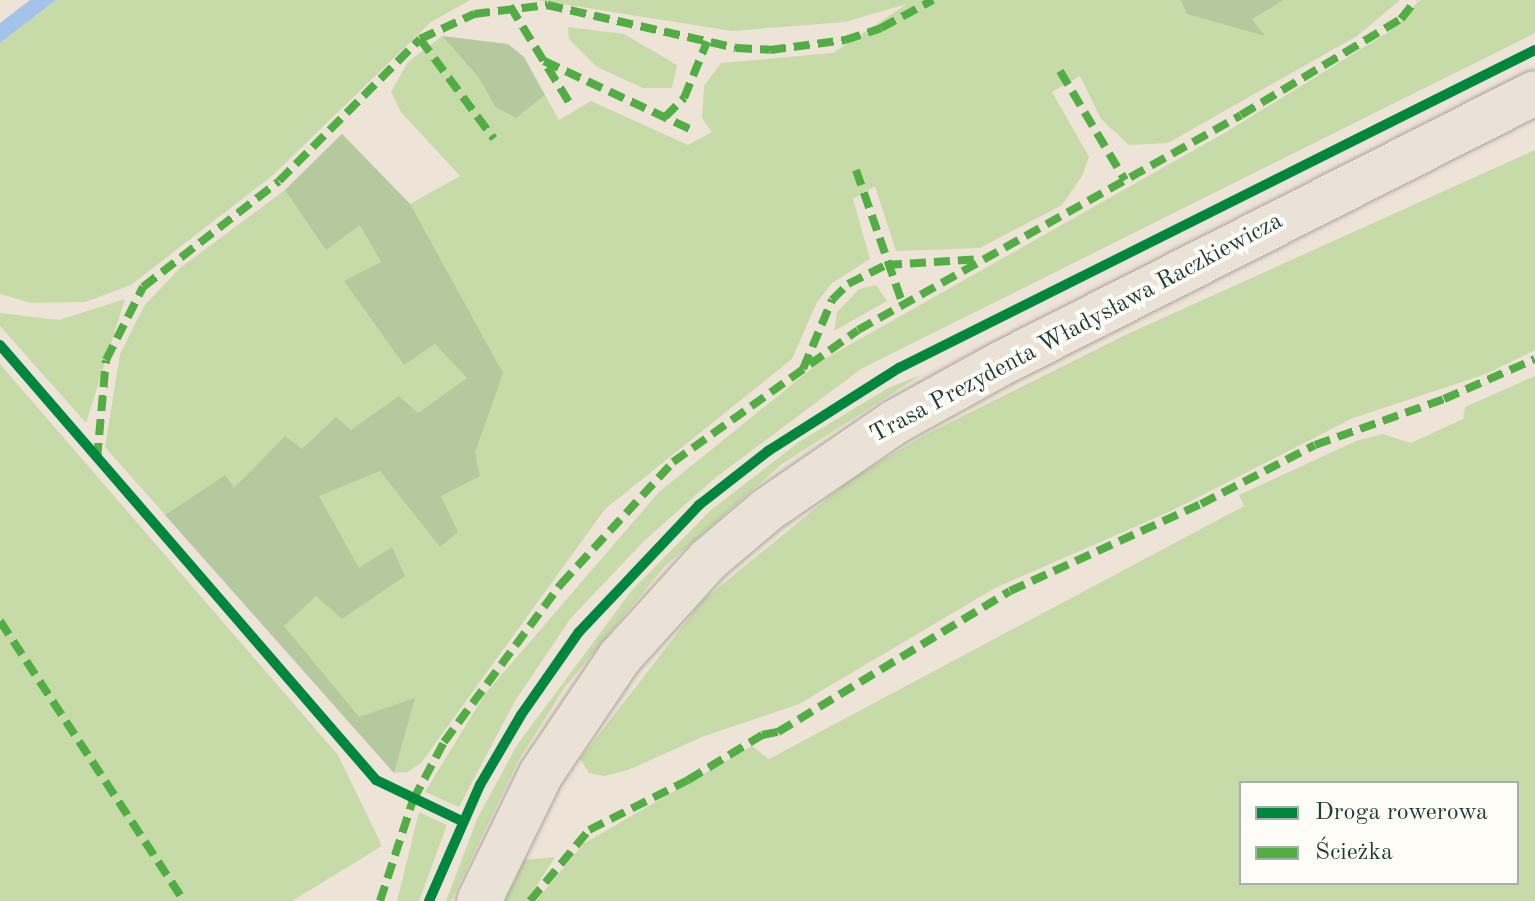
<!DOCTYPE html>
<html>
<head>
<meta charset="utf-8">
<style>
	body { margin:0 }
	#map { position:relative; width:1535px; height:901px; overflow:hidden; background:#eee3d7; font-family:"Old Standard TT",serif }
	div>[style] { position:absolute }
	.green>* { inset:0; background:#c7dba8 }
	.forest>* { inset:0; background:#b4ca9e }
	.water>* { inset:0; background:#a3c3e8 }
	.roads { filter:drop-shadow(0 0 2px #a8a59d) drop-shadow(0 0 2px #a8a59d) }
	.major>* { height:44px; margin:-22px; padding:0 22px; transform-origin:22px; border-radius:22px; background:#ebe2d7 }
	.quiet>* { height:8px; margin-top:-4px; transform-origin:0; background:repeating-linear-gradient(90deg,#52ad45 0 16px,transparent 0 24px) }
	.cycleway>* { height:10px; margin:-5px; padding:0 5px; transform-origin:5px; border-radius:5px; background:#00873e }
	span { translate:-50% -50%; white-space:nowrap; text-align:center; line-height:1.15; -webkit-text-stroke:8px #fdfcf7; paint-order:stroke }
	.street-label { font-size:24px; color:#1f3d34 }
	.legend { position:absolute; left:1239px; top:781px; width:280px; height:104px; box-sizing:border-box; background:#fdfcf7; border:2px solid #a4b0a9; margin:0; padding:10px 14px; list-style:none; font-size:24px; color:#1f3d34 }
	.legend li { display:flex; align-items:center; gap:16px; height:40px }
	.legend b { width:40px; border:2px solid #a4b0a9 }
</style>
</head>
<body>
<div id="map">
	<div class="green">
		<i style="clip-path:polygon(56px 0,470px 0,431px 22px,273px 175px,131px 285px,85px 302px,31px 303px,0 294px,0 43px)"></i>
		<i style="clip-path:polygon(537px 0,1400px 0,1357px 36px,1168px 143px,1129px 145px,1101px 119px,1080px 76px,1052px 92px,1089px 157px,1082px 176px,1062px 205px,980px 248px,896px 251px,875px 186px,853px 199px,870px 259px,832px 283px,817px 302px,792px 359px,605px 509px,421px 763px,407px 772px,394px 773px,105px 447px,120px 354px,144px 306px,180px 268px,285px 190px,342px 134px,410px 204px,460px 176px,401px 112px,391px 92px,408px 62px,442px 36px,479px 78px,495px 107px,515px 117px,545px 95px,559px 120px,591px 101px,688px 145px,712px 132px,702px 118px,704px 86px,721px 63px,833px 53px,907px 4px,845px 22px,732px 31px)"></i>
		<i style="clip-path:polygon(1420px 0,1535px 0,1535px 33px,861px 369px,715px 478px,644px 541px,571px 618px,515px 701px,459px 807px,425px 792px,485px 694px,659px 492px,821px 361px,1226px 132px,1390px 31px)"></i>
		<i style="clip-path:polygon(568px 27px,624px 34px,677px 65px,672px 88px,643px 88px,597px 67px,569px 39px)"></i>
		<i style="clip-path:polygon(1535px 150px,1535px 350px,1486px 374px,1353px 418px,1169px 512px,995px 588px,799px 704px,702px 737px,628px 770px,604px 776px,589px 773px,580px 759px,702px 601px,850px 480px,923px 436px,1125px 335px)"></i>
		<i style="clip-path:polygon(876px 285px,887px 301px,834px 331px,837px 312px,859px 289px)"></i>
		<i style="clip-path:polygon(125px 299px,86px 423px,0 326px,0 313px,59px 320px)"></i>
		<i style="clip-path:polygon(0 364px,338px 755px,382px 846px,292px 901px,0 901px)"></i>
		<i style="clip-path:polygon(921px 375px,782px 464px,665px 566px,565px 687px,518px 761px,451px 901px,446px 901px,477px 819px,517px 745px,632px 590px,711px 510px,799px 442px,888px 388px)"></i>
		<i style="clip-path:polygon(evenodd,1535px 376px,1535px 901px,536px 901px,583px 844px,752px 746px,769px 759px,1244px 506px,1239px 495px,1356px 441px,1383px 434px,1411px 443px,1463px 419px,1465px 407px,1535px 376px,1517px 783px,1517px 883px,1241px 883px,1241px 783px,1517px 783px)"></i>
		<i style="clip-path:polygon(419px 812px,447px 825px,419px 901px,397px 901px)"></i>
		<i style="clip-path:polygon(555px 857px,527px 901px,505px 901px,523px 860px)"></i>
	</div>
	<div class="forest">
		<i style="clip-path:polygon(1181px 0,1284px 0,1252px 19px,1265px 36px,1187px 14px)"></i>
		<i style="clip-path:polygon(442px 36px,508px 44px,524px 57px,545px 95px,516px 118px,495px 107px,479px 78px)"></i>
		<i style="clip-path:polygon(342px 134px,410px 204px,503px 373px,475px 453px,480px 476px,441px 496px,458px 532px,440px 547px,380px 471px,319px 496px,359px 568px,392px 547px,405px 576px,342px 619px,316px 596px,284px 626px,359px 717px,415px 698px,394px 773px,165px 515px,225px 475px,234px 488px,285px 436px,302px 449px,336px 417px,351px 430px,399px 396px,418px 413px,467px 378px,435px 344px,404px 365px,344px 281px,381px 262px,360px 225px,326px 250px,285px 190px)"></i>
	</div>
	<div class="water">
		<i style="clip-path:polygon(30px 0,56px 0,0 43px,0 23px)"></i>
	</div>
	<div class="roads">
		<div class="major">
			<i style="left:479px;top:901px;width:141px;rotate:-64deg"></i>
			<i style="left:541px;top:774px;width:141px;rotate:-56deg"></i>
			<i style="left:620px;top:657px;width:131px;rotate:-47.8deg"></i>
			<i style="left:708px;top:560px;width:77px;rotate:-40.3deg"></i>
			<i style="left:767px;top:510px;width:155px;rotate:-34.5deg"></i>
			<i style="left:895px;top:422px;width:122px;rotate:-28.9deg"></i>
			<i style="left:1002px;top:363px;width:597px;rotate:-26.87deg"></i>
		</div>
	</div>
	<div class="quiet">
		<i style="left:510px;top:6px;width:119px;rotate:58.5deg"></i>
		<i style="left:420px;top:39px;width:60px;rotate:-24.8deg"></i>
		<i style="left:474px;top:14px;width:74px;rotate:-7deg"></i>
		<i style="left:547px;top:5px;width:194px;rotate:12.8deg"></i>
		<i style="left:736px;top:48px;width:34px;rotate:3deg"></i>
		<i style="left:770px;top:50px;width:76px;rotate:-7.6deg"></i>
		<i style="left:845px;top:40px;width:38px;rotate:-18deg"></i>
		<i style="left:881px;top:28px;width:59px;rotate:-28.3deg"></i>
		<i style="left:544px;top:61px;width:163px;rotate:25deg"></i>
		<i style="left:1060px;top:71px;width:127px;rotate:59.2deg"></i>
		<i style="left:665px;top:117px;width:27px;rotate:-45deg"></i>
		<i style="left:684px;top:98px;width:61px;rotate:-67.7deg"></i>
		<i style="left:856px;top:170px;width:143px;rotate:70.8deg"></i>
		<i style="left:803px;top:369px;width:75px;rotate:-67.2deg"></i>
		<i style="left:832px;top:300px;width:23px;rotate:-45deg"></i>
		<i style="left:848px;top:284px;width:42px;rotate:-26.6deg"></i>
		<i style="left:886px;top:265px;width:96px;rotate:-3.6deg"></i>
		<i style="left:97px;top:459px;width:99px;rotate:-84.8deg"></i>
		<i style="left:106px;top:360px;width:82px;rotate:-63.1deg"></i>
		<i style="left:143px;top:287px;width:172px;rotate:-37.9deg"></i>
		<i style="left:279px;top:181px;width:200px;rotate:-45.2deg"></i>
		<i style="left:420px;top:39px;width:124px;rotate:53.5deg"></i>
		<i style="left:0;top:621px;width:335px;rotate:56.7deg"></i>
		<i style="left:380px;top:901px;width:106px;rotate:-71.9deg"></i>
		<i style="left:413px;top:800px;width:66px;rotate:-61.9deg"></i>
		<i style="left:444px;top:742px;width:197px;rotate:-53.5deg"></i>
		<i style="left:561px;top:584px;width:166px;rotate:-47.4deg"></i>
		<i style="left:673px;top:462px;width:227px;rotate:-35.5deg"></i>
		<i style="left:858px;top:330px;width:439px;rotate:-29.3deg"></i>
		<i style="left:1241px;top:115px;width:187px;rotate:-31deg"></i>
		<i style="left:1401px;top:19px;width:24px;rotate:-52deg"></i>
		<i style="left:530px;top:901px;width:92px;rotate:-50.3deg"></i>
		<i style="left:589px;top:830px;width:111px;rotate:-26.8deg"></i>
		<i style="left:688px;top:780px;width:87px;rotate:-31.3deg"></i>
		<i style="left:762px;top:735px;width:16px;rotate:-11deg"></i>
		<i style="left:778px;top:732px;width:271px;rotate:-31.3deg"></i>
		<i style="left:1010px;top:591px;width:210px;rotate:-24.5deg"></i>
		<i style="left:1201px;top:504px;width:128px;rotate:-27.4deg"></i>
		<i style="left:1315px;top:445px;width:137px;rotate:-19.6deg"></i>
		<i style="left:1444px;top:399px;width:99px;rotate:-23.7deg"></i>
	</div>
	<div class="cycleway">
		<i style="left:0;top:345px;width:575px;rotate:49.16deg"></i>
		<i style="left:376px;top:780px;width:95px;rotate:25.5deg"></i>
		<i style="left:429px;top:901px;width:127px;rotate:-66.3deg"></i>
		<i style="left:480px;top:785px;width:81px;rotate:-59.6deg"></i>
		<i style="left:521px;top:715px;width:101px;rotate:-55.1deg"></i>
		<i style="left:579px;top:632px;width:175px;rotate:-46.6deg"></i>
		<i style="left:699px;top:505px;width:88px;rotate:-38deg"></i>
		<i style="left:768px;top:451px;width:155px;rotate:-32.4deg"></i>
		<i style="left:899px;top:368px;width:711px;rotate:-26.57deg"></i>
	</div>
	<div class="street-label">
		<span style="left:1077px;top:329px;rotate:-28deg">Trasa Prezydenta Władysława Raczkiewicza</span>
	</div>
	<ul class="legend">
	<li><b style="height:10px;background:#00873e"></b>Droga rowerowa</li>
	<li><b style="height:10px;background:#52ad45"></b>Ścieżka</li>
	</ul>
</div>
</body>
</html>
